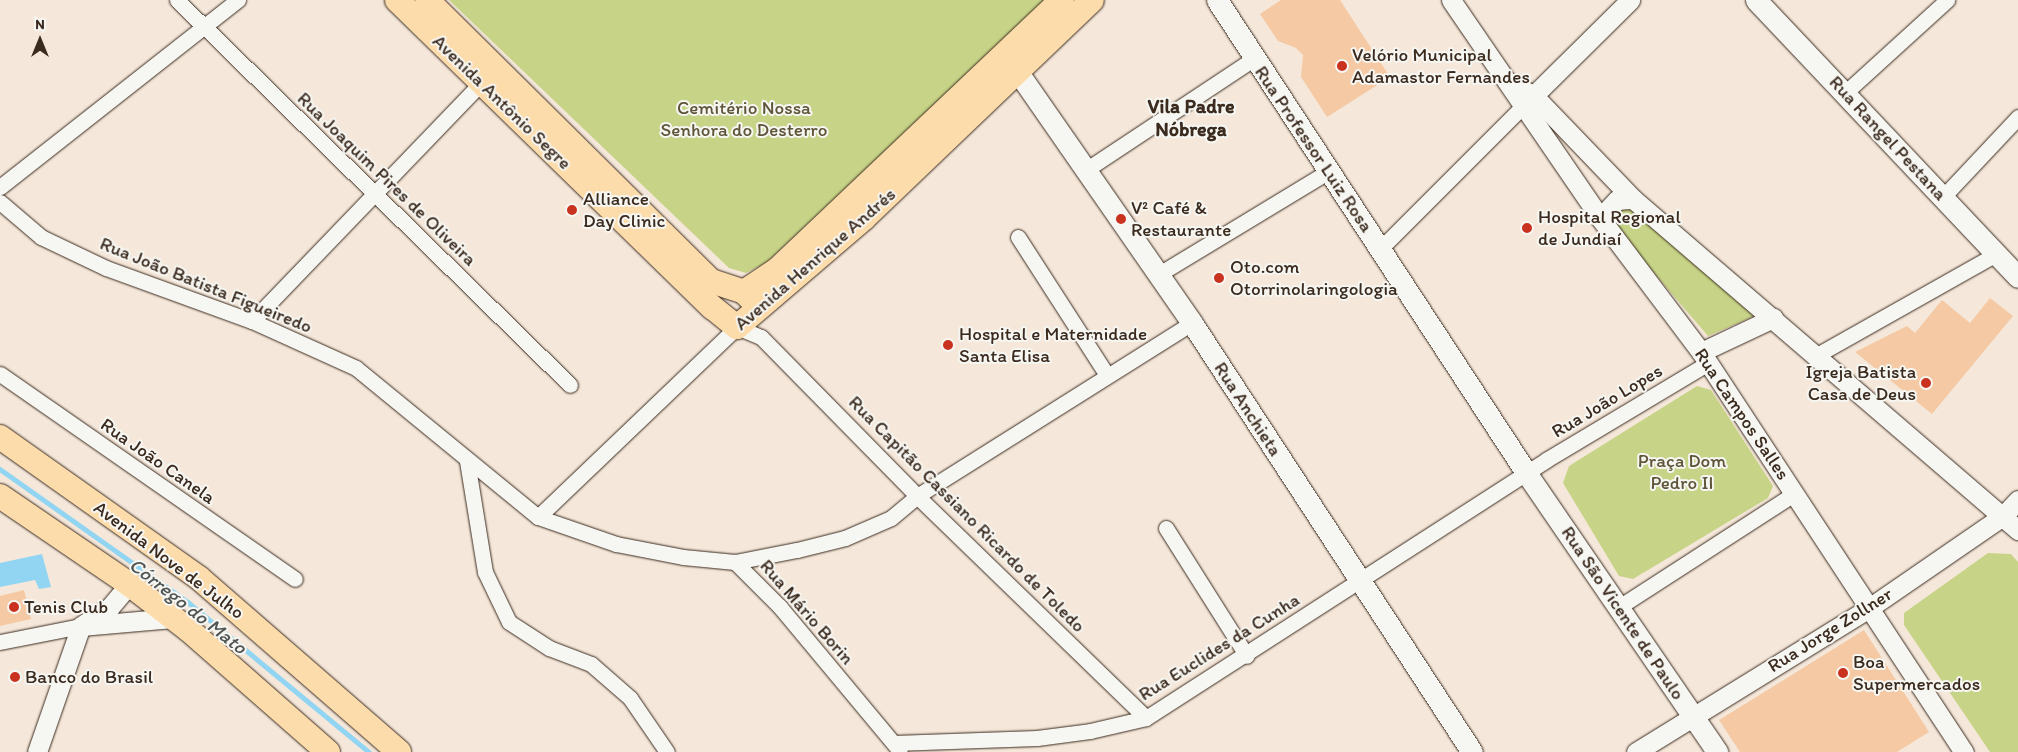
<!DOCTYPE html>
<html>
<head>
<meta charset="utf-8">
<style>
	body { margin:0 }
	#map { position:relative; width:2018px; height:752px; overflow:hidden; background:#f5e8da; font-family:Itim,sans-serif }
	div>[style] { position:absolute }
	.green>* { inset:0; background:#c7d487 }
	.water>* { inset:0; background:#91d5f3 }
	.stream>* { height:4.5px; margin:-2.25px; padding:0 2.25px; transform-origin:2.25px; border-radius:2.25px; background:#91d5f3 }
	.building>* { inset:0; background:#f4c9a3 }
	.roads { filter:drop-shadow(0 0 1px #3b2a1e) drop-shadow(0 0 1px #3b2a1e) }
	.minor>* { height:15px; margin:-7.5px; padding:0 7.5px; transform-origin:7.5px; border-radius:7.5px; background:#f6f6f2 }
	.tertiary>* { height:19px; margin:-9.5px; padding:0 9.5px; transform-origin:9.5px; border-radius:9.5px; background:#f6f6f2 }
	.secondary>* { height:21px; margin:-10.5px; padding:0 10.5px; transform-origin:10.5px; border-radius:10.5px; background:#f6f6f2 }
	.primary>* { height:24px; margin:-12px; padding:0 12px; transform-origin:12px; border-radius:12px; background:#fddcac }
	.dots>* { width:14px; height:14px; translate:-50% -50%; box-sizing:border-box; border:2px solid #f6f6f2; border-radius:50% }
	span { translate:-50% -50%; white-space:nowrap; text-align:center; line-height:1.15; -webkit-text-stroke:4px #f6f6f2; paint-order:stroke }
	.poi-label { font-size:19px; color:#3b2a1e }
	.left { translate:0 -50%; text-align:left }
	.right { translate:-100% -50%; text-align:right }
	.street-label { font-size:19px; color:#3b2a1e }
	.park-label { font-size:19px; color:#5e5438 }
	.neighbourhood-label { font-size:20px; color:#3b2a1e; font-weight:700 }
	.water-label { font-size:20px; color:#505553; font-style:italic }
	.north { position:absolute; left:15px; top:15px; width:50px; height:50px; -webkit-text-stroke:4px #f6f6f2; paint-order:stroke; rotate:0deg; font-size:14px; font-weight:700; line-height:20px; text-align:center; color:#3b2a1e }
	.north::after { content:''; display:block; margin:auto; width:18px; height:22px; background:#3b2a1e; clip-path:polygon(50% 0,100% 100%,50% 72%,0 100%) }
</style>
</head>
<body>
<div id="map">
	<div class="green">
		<i style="clip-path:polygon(449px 0,1046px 0,766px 263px,746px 273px,729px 268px)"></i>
		<i style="clip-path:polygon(1626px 207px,1639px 215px,1757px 315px,1708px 336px,1612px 224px,1611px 218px)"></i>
		<i style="clip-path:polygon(1697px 386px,1711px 390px,1773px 486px,1768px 498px,1633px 579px,1619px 576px,1563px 483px,1569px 466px)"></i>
		<i style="clip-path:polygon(1988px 553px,2011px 554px,2018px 562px,2018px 752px,1990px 752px,1904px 625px,1904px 613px)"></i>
	</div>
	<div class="water">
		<i style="clip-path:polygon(42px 554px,51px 587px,39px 589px,35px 580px,0 587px,0 563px)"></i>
	</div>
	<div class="stream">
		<i style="left:0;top:469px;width:232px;rotate:35.3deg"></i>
		<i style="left:189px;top:603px;width:234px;rotate:39.6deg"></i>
	</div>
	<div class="building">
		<i style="clip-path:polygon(1281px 0,1340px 0,1390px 77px,1327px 117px,1301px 77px,1303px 55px,1296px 48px,1278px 41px,1260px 14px)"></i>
		<i style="clip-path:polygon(1990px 298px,2013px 316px,1932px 414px,1855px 352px,1907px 326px,1915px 333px,1942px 300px,1970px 323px)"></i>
		<i style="clip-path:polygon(24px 590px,31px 619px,0 626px,0 596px)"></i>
		<i style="clip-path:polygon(1864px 630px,1929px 732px,1897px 752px,1740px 752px,1719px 720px)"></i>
	</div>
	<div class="roads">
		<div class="minor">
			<i style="left:177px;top:0;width:550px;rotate:44.41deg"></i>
			<i style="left:1846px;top:92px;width:137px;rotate:-42.3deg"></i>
			<i style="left:1087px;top:169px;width:199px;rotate:-33.5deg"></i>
			<i style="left:0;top:187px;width:303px;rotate:-38.2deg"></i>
			<i style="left:1943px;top:197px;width:110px;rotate:-46.8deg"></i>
			<i style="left:0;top:202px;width:54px;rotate:40.5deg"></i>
			<i style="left:41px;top:237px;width:72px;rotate:25.5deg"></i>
			<i style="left:106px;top:268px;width:155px;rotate:20deg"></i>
			<i style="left:252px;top:321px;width:114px;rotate:24.3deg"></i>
			<i style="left:356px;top:368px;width:235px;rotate:39.3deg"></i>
			<i style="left:538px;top:517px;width:83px;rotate:19.1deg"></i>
			<i style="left:616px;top:544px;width:68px;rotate:11deg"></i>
			<i style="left:683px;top:557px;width:52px;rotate:5.5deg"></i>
			<i style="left:735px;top:562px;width:63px;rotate:-11deg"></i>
			<i style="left:797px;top:550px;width:49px;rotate:-14deg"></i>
			<i style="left:845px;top:538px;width:50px;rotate:-23.5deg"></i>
			<i style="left:891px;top:518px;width:34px;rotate:-40deg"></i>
			<i style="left:917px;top:496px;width:325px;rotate:-32.2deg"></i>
			<i style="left:1018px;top:237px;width:164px;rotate:57.2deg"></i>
			<i style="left:1381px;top:248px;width:199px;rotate:-45deg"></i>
			<i style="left:1159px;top:274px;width:199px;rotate:-31.2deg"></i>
			<i style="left:252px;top:321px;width:332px;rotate:-46.1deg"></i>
			<i style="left:1815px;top:356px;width:206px;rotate:-29.4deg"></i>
			<i style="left:0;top:374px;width:359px;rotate:34.8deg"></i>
			<i style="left:467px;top:461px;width:112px;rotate:80.8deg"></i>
			<i style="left:485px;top:572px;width:55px;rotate:64.4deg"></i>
			<i style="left:509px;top:622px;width:48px;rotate:33deg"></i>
			<i style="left:549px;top:648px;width:45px;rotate:20.9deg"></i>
			<i style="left:591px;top:664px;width:52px;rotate:41.1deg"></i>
			<i style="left:630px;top:698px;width:65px;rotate:55.6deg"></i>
			<i style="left:538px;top:517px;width:275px;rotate:-43.7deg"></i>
			<i style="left:737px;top:327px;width:26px;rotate:23deg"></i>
			<i style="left:761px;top:337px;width:223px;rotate:45.5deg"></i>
			<i style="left:917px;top:496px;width:319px;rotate:44.1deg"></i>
			<i style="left:1166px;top:528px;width:151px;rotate:57.7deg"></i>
			<i style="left:735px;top:562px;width:64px;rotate:45deg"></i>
			<i style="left:780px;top:607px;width:187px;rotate:50.2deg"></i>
			<i style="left:1619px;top:607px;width:210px;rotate:-32.9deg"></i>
			<i style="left:0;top:642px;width:83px;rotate:-11.2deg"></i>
			<i style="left:894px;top:743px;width:143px;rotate:-2deg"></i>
			<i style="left:1037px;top:738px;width:53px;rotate:-7.5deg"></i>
			<i style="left:1090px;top:731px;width:57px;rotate:-13.1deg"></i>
			<i style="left:1146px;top:718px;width:476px;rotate:-32.8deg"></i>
			<i style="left:1546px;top:460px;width:189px;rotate:-30.9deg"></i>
		</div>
		<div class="tertiary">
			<i style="left:1451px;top:0;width:264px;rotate:55.6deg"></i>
			<i style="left:1600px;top:218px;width:168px;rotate:53deg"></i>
			<i style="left:1701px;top:352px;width:479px;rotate:56.7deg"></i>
			<i style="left:1510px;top:83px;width:27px;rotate:28deg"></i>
			<i style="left:1534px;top:96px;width:143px;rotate:46.1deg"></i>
			<i style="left:1633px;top:199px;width:508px;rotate:40.69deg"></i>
			<i style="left:1525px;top:104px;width:148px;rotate:-44.7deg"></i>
			<i style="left:1600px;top:218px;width:25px;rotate:-47deg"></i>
			<i style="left:1617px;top:200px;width:16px;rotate:-4deg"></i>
			<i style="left:1701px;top:352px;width:80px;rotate:-25.3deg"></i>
			<i style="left:84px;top:624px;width:31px;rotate:-33deg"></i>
			<i style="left:110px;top:607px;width:30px;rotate:-50deg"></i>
			<i style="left:81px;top:626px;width:92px;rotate:-5deg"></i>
			<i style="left:37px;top:752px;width:133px;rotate:-70.8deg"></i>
			<i style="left:1636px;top:752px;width:274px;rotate:-31.7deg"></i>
			<i style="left:1869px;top:608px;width:163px;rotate:-34.5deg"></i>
			<i style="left:2003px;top:516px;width:22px;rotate:-47deg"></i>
		</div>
		<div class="secondary">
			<i style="left:1217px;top:0;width:566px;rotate:56.81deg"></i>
			<i style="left:1527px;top:474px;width:337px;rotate:55.6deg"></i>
			<i style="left:1756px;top:0;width:381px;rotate:46.6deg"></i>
			<i style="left:1017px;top:71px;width:307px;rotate:55.2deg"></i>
			<i style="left:1192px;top:323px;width:512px;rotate:56.87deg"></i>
		</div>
		<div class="primary">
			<i style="left:397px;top:0;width:440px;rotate:44.3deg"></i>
			<i style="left:712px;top:307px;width:32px;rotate:39deg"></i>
			<i style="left:737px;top:327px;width:167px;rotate:-40.6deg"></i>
			<i style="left:864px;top:218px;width:315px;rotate:-43.7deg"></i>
			<i style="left:427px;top:0;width:400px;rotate:44.7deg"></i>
			<i style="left:711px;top:281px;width:35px;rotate:18deg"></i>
			<i style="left:744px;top:292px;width:21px;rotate:45deg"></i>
			<i style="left:744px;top:292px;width:40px;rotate:-34deg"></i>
			<i style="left:777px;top:270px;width:393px;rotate:-43.5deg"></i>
			<i style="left:0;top:437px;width:244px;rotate:35.3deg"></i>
			<i style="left:199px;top:578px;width:265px;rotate:41deg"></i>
			<i style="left:0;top:496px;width:156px;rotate:34.3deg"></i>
			<i style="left:129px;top:584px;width:76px;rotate:37.5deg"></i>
			<i style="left:189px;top:630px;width:185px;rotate:41.3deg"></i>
		</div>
	</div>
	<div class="dots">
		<i style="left:1342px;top:66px;background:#c8321e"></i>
		<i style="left:572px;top:210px;background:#c8321e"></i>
		<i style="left:1121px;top:219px;background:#c8321e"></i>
		<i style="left:1527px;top:228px;background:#c8321e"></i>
		<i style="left:1219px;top:278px;background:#c8321e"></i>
		<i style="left:948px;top:345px;background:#c8321e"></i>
		<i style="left:1926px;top:383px;background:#c8321e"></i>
		<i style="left:14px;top:607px;background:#c8321e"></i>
		<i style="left:1843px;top:673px;background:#c8321e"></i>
		<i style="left:15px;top:677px;background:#c8321e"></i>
	</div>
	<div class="poi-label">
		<span class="left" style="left:1352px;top:66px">Velório Municipal<br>Adamastor Fernandes</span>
		<span class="left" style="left:583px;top:210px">Alliance<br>Day Clinic</span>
		<span class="left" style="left:1131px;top:219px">V² Café &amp;<br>Restaurante</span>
		<span class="left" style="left:1538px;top:228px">Hospital Regional<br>de Jundiaí</span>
		<span class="left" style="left:1230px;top:278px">Oto.com<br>Otorrinolaringologia</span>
		<span class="left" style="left:959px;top:345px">Hospital e Maternidade<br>Santa Elisa</span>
		<span class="right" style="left:1916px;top:383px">Igreja Batista<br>Casa de Deus</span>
		<span class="left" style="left:24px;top:607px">Tenis Club</span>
		<span class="left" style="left:1853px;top:673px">Boa<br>Supermercados</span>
		<span class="left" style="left:25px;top:677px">Banco do Brasil</span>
	</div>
	<div class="street-label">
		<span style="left:502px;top:102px;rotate:44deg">Avenida Antônio Segre</span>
		<span style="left:1888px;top:138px;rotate:47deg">Rua Rangel Pestana</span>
		<span style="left:1314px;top:149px;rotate:56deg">Rua Professor Luiz Rosa</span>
		<span style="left:387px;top:179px;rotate:44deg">Rua Joaquim Pires de Oliveira</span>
		<span style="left:815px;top:259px;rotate:-41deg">Avenida Henrique Andrés</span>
		<span style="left:206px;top:285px;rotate:22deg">Rua João Batista Figueiredo</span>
		<span style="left:1607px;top:401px;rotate:-31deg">Rua João Lopes</span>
		<span style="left:1248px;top:409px;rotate:57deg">Rua Anchieta</span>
		<span style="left:1742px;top:414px;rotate:56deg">Rua Campos Salles</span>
		<span style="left:158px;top:461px;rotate:35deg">Rua João Canela</span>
		<span style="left:967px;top:514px;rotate:45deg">Rua Capitão Cassiano Ricardo de Toledo</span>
		<span style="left:169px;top:560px;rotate:37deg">Avenida Nove de Julho</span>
		<span style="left:807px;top:612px;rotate:49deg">Rua Mário Borin</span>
		<span style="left:1623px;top:613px;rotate:56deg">Rua São Vicente de Paulo</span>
		<span style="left:1830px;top:630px;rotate:-32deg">Rua Jorge Zollner</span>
		<span style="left:1219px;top:647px;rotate:-32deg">Rua Euclides da Cunha</span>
	</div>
	<div class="park-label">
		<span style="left:744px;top:119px">Cemitério Nossa<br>Senhora do Desterro</span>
		<span style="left:1682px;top:472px">Praça Dom<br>Pedro II</span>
	</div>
	<div class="neighbourhood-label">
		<span style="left:1191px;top:118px">Vila Padre<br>Nóbrega</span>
	</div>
	<div class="water-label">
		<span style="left:188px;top:606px;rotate:38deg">Córrego do Mato</span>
	</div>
	<div class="north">N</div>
</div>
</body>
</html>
